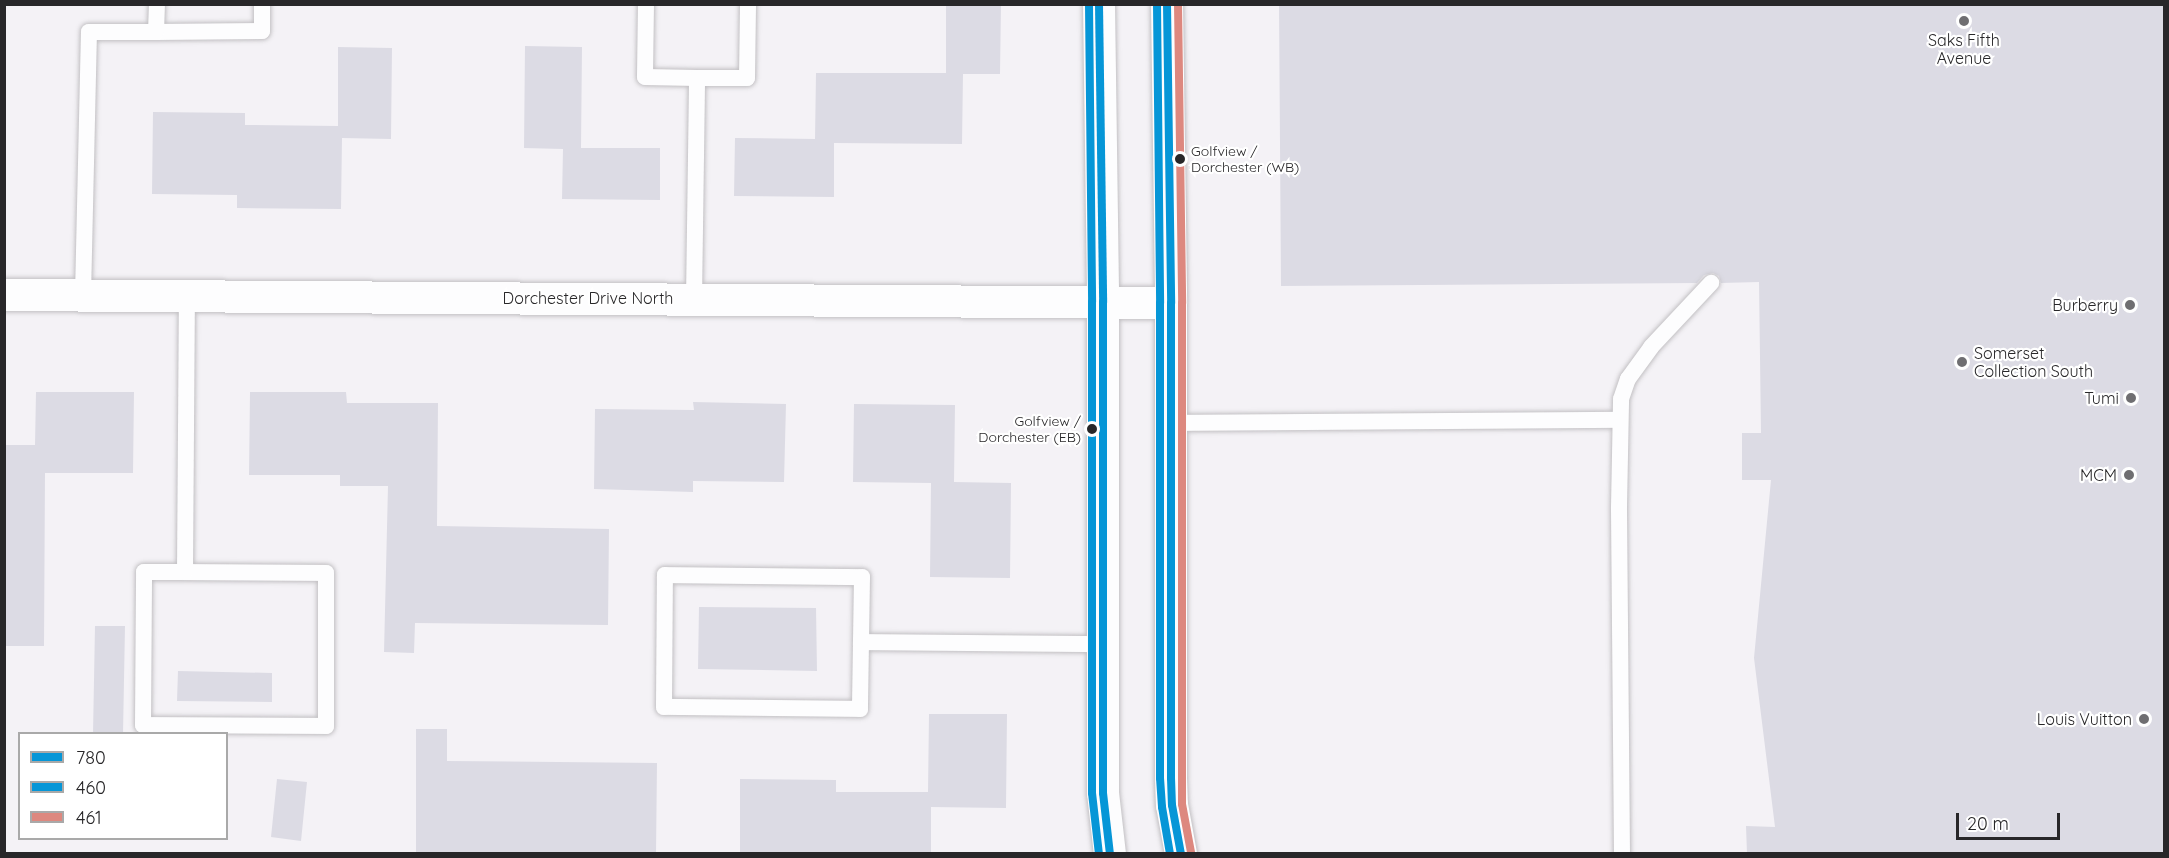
<!DOCTYPE html>
<html>
<head>
<meta charset="utf-8">
<style>
	body { margin:0 }
	#map { position:relative; width:2169px; height:858px; overflow:hidden; background:#f4f2f6; font-family:Quicksand,sans-serif }
	div>[style] { position:absolute }
	.building>* { inset:0; background:#dcdbe4 }
	.roads { filter:drop-shadow(0 0 2px #c2c0c3) drop-shadow(0 0 2px #c2c0c3) }
	.lane>* { height:16px; margin:-8px; padding:0 8px; transform-origin:8px; border-radius:8px; background:#fdfdfe }
	.street>* { height:32px; margin:-16px; padding:0 16px; transform-origin:16px; border-radius:16px; background:#fdfdfe }
	.bus-1>* { height:8px; margin:-4px; padding:0 4px; transform-origin:4px; border-radius:4px; background:#0696d7 }
	.bus-2>* { height:8px; margin:-4px; padding:0 4px; transform-origin:4px; border-radius:4px; background:#0696d7 }
	.bus-3>* { height:8px; margin:-4px; padding:0 4px; transform-origin:4px; border-radius:4px; background:#dd887f }
	.dots>* { width:16px; height:16px; translate:-50% -50%; box-sizing:border-box; border:3px solid #fff; border-radius:50% }
	span { translate:-50% -50%; white-space:nowrap; text-align:center; line-height:1.15; -webkit-text-stroke:4.5px #fff; paint-order:stroke }
	.bus-label { font-size:14px; color:#282729 }
	.left { translate:0 -50%; text-align:left }
	.right { translate:-100% -50%; text-align:right }
	.poi-label { font-size:16px; color:#282729 }
	.street-label { font-size:16px; color:#282729 }
	.frame { position:absolute; inset:0; border:6px solid #282729; pointer-events:none }
	.legend { position:absolute; left:18px; top:732px; width:210px; height:108px; box-sizing:border-box; background:#fff; border:2px solid #a9a9a9; margin:0; padding:8px 10px; list-style:none; font-size:18px; color:#282729 }
	.legend li { display:flex; align-items:center; gap:12px; height:30px }
	.legend b { width:30px; border:2px solid #a9a9a9 }
	.scale { position:absolute; left:1956px; top:813px; width:104px; height:27px; box-sizing:border-box; border:3px solid #282729; border-top:0; padding-left:8px; font-size:18px; line-height:21px; white-space:nowrap; color:#282729; -webkit-text-stroke:4px #fff; paint-order:stroke }
</style>
</head>
<body>
<div id="map">
	<div class="building">
		<i style="clip-path:polygon(946px 4px,1001px 4px,1000px 74px,963px 74px,962px 144px,834px 143px,834px 197px,734px 196px,735px 138px,815px 139px,816px 73px,946px 73px)"></i>
		<i style="clip-path:polygon(1279px 4px,2164px 4px,2164px 854px,1747px 854px,1746px 826px,1775px 827px,1754px 658px,1771px 480px,1742px 480px,1742px 433px,1761px 433px,1759px 282px,1721px 283px,1719px 276px,1713px 273px,1704px 275px,1697px 283px,1281px 286px)"></i>
		<i style="clip-path:polygon(525px 46px,582px 47px,581px 148px,660px 148px,660px 200px,562px 199px,563px 149px,524px 148px)"></i>
		<i style="clip-path:polygon(338px 47px,392px 48px,391px 139px,342px 138px,341px 209px,237px 208px,237px 195px,152px 194px,153px 112px,245px 113px,245px 125px,338px 126px)"></i>
		<i style="clip-path:polygon(36px 392px,134px 392px,133px 473px,45px 473px,44px 646px,4px 646px,4px 445px,35px 445px)"></i>
		<i style="clip-path:polygon(250px 392px,346px 392px,347px 403px,438px 403px,437px 526px,609px 529px,608px 625px,415px 623px,414px 653px,384px 652px,388px 486px,340px 486px,340px 475px,249px 475px)"></i>
		<i style="clip-path:polygon(693px 402px,786px 404px,784px 482px,693px 481px,693px 492px,594px 489px,595px 409px,694px 410px)"></i>
		<i style="clip-path:polygon(854px 404px,955px 405px,954px 482px,1011px 483px,1010px 578px,930px 577px,931px 483px,853px 482px)"></i>
		<i style="clip-path:polygon(699px 607px,816px 608px,817px 671px,698px 669px)"></i>
		<i style="clip-path:polygon(95px 626px,125px 626px,123px 734px,93px 734px)"></i>
		<i style="clip-path:polygon(178px 671px,272px 673px,272px 702px,177px 701px)"></i>
		<i style="clip-path:polygon(929px 714px,1007px 714px,1006px 808px,931px 807px,931px 854px,740px 854px,740px 779px,836px 780px,836px 792px,928px 792px)"></i>
		<i style="clip-path:polygon(416px 729px,447px 729px,447px 761px,657px 763px,656px 854px,416px 854px)"></i>
		<i style="clip-path:polygon(277px 779px,307px 782px,301px 841px,271px 837px)"></i>
	</div>
	<div class="roads">
		<div class="lane">
			<i style="left:646px;top:4px;width:73px;rotate:90.8deg"></i>
			<i style="left:645px;top:77px;width:52px;rotate:1.1deg"></i>
			<i style="left:156px;top:32px;width:106px;rotate:-0.5deg"></i>
			<i style="left:262px;top:31px;width:27px;rotate:-90deg"></i>
			<i style="left:83px;top:295px;width:263px;rotate:-88.7deg"></i>
			<i style="left:89px;top:32px;width:67px"></i>
			<i style="left:156px;top:32px;width:28px;rotate:-88deg"></i>
			<i style="left:694px;top:299px;width:221px;rotate:-89.2deg"></i>
			<i style="left:697px;top:78px;width:50px"></i>
			<i style="left:747px;top:78px;width:74px;rotate:-89.2deg"></i>
			<i style="left:1171px;top:423px;width:448px;rotate:-0.4deg"></i>
			<i style="left:185px;top:572px;width:141px;rotate:0.4deg"></i>
			<i style="left:326px;top:573px;width:153px;rotate:90deg"></i>
			<i style="left:326px;top:726px;width:183px;rotate:-179.7deg"></i>
			<i style="left:143px;top:725px;width:153px;rotate:-89.6deg"></i>
			<i style="left:144px;top:572px;width:41px"></i>
			<i style="left:185px;top:572px;width:276px;rotate:-89.6deg"></i>
			<i style="left:861px;top:642px;width:67px;rotate:90.9deg"></i>
			<i style="left:860px;top:709px;width:196px;rotate:-179.4deg"></i>
			<i style="left:664px;top:707px;width:132px;rotate:-89.6deg"></i>
			<i style="left:665px;top:575px;width:197px;rotate:0.6deg"></i>
			<i style="left:862px;top:577px;width:65px;rotate:90.9deg"></i>
			<i style="left:861px;top:642px;width:242px;rotate:0.5deg"></i>
			<i style="left:1622px;top:854px;width:347px;rotate:-90.5deg"></i>
			<i style="left:1619px;top:507px;width:108px;rotate:-88.9deg"></i>
			<i style="left:1621px;top:399px;width:21px;rotate:-71deg"></i>
			<i style="left:1628px;top:379px;width:39px;rotate:-54deg"></i>
			<i style="left:1651px;top:347px;width:88px;rotate:-46.8deg"></i>
		</div>
		<div class="street">
			<i style="left:1099px;top:4px;width:298px;rotate:89.2deg"></i>
			<i style="left:1103px;top:302px;width:491px;rotate:90deg"></i>
			<i style="left:1103px;top:793px;width:61px;rotate:83.5deg"></i>
			<i style="left:1167px;top:4px;width:299px;rotate:89.2deg"></i>
			<i style="left:1171px;top:303px;width:475px;rotate:90deg"></i>
			<i style="left:1171px;top:778px;width:27px;rotate:88deg"></i>
			<i style="left:1172px;top:805px;width:50px;rotate:79.6deg"></i>
			<i style="left:4px;top:295px;width:1167px;rotate:0.39deg"></i>
		</div>
	</div>
	<div class="bus-1">
		<i style="left:1099px;top:4px;width:298px;rotate:89.2deg"></i>
		<i style="left:1103px;top:302px;width:491px;rotate:90deg"></i>
		<i style="left:1103px;top:793px;width:61px;rotate:83.5deg"></i>
		<i style="left:1167px;top:4px;width:299px;rotate:89.2deg"></i>
		<i style="left:1171px;top:303px;width:475px;rotate:90deg"></i>
		<i style="left:1171px;top:778px;width:27px;rotate:88deg"></i>
		<i style="left:1172px;top:805px;width:50px;rotate:79.6deg"></i>
	</div>
	<div class="bus-2">
		<i style="left:1089px;top:4px;width:298px;rotate:89.4deg"></i>
		<i style="left:1092px;top:302px;width:491px;rotate:90deg"></i>
		<i style="left:1092px;top:793px;width:61px;rotate:83.5deg"></i>
		<i style="left:1157px;top:4px;width:299px;rotate:89.4deg"></i>
		<i style="left:1160px;top:303px;width:475px;rotate:90deg"></i>
		<i style="left:1160px;top:778px;width:29px;rotate:86deg"></i>
		<i style="left:1162px;top:807px;width:48px;rotate:80.3deg"></i>
	</div>
	<div class="bus-3">
		<i style="left:1178px;top:4px;width:299px;rotate:89.2deg"></i>
		<i style="left:1182px;top:303px;width:501px;rotate:90deg"></i>
		<i style="left:1182px;top:804px;width:49px;rotate:79.4deg"></i>
	</div>
	<div class="dots">
		<i style="left:1964px;top:21px;background:#6f6e71"></i>
		<i style="left:1180px;top:159px;background:#282729"></i>
		<i style="left:2130px;top:305px;background:#6f6e71"></i>
		<i style="left:1962px;top:362px;background:#6f6e71"></i>
		<i style="left:2131px;top:398px;background:#6f6e71"></i>
		<i style="left:1092px;top:429px;background:#282729"></i>
		<i style="left:2129px;top:475px;background:#6f6e71"></i>
		<i style="left:2144px;top:719px;background:#6f6e71"></i>
	</div>
	<div class="bus-label">
		<span class="left" style="left:1191px;top:159px">Golfview /<br>Dorchester (WB)</span>
		<span class="right" style="left:1081px;top:429px">Golfview /<br>Dorchester (EB)</span>
	</div>
	<div class="poi-label">
		<span style="left:1964px;top:49px">Saks Fifth<br>Avenue</span>
		<span class="right" style="left:2118px;top:305px">Burberry</span>
		<span class="left" style="left:1974px;top:362px">Somerset<br>Collection South</span>
		<span class="right" style="left:2119px;top:398px">Tumi</span>
		<span class="right" style="left:2117px;top:475px">MCM</span>
		<span class="right" style="left:2132px;top:719px">Louis Vuitton</span>
	</div>
	<div class="street-label">
		<span style="left:588px;top:298px">Dorchester Drive North</span>
	</div>
	<div class="frame"></div>
	<ul class="legend">
	<li><b style="height:8px;background:#0696d7"></b>780</li>
	<li><b style="height:8px;background:#0696d7"></b>460</li>
	<li><b style="height:8px;background:#dd887f"></b>461</li>
	</ul>
	<div class="scale">20 m</div>
</div>
</body>
</html>
